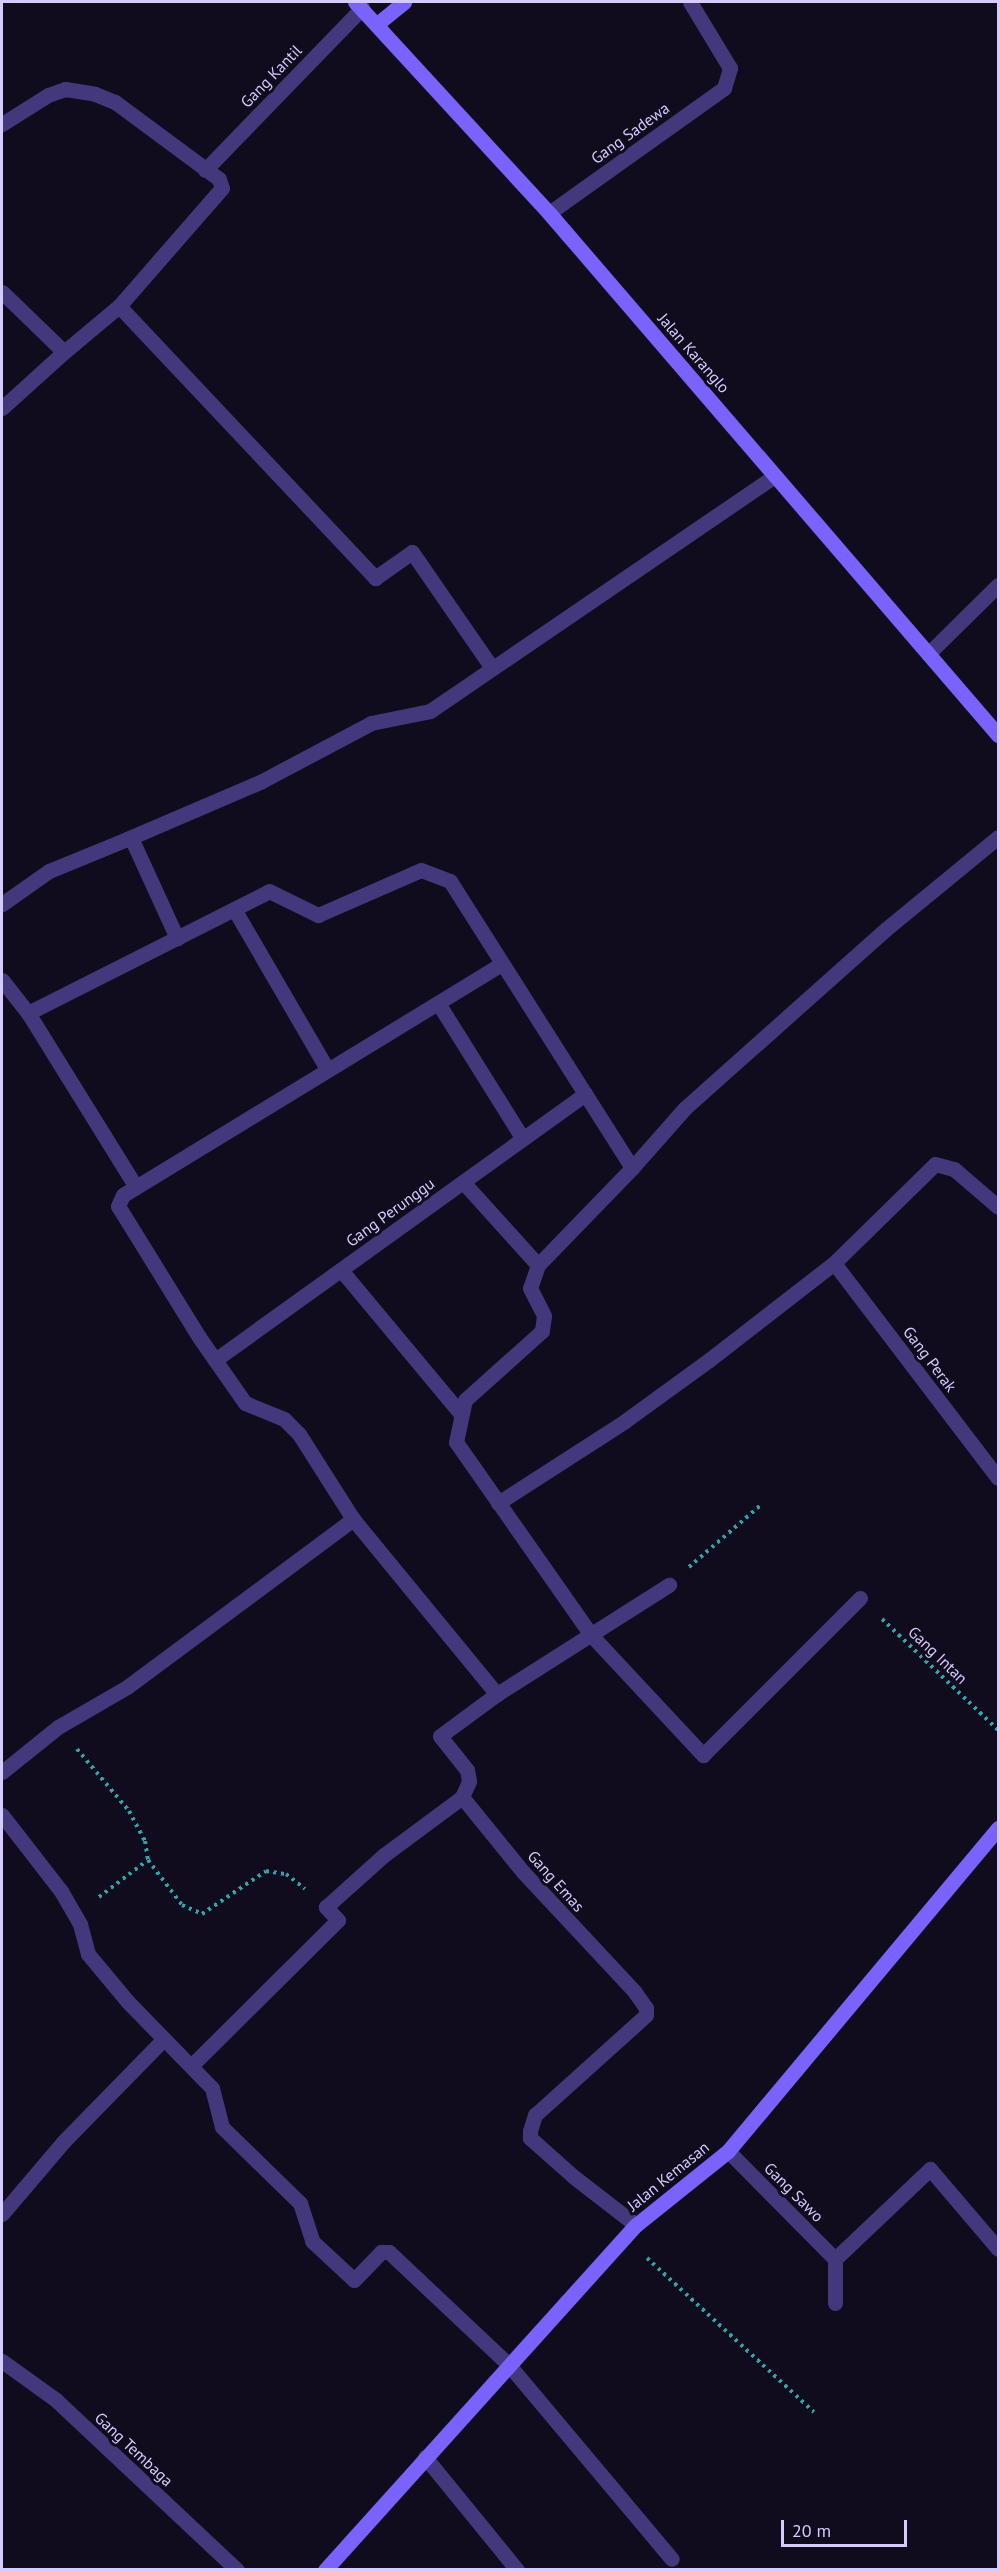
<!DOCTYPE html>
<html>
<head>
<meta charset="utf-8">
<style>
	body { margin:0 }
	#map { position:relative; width:1000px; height:2571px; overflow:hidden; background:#110c1d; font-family:"PT Sans",sans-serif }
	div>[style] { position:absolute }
	.path>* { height:4px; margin-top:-2px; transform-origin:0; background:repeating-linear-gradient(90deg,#2fa4ac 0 3px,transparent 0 7.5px) }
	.lane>* { height:15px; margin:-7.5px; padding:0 7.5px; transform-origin:7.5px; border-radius:7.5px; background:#43387c }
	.street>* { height:15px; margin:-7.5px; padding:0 7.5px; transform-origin:7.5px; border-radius:7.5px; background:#43387c }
	.secondary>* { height:15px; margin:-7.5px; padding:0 7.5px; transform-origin:7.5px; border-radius:7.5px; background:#7a63fc }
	span { translate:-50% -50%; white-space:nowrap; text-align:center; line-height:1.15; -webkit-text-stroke:6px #110c1d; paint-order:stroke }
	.street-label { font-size:16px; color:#d6cafe }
	.frame { position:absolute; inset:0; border:3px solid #d6cafe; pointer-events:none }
	.scale { position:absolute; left:781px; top:2520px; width:126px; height:27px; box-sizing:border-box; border:3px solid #d6cafe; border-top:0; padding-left:8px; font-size:18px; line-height:21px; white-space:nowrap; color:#d6cafe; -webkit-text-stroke:4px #110c1d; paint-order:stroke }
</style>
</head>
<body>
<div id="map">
	<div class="path">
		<i style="left:689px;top:1567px;width:96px;rotate:-40.8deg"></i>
		<i style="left:882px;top:1619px;width:161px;rotate:43.7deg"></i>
		<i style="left:77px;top:1749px;width:81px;rotate:50deg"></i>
		<i style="left:129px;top:1811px;width:34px;rotate:62deg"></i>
		<i style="left:145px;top:1841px;width:19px;rotate:81deg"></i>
		<i style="left:99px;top:1897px;width:61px;rotate:-37.1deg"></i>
		<i style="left:148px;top:1860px;width:56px;rotate:52.9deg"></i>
		<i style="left:182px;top:1905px;width:22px;rotate:24deg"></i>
		<i style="left:202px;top:1914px;width:77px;rotate:-33.9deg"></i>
		<i style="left:266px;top:1871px;width:20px;rotate:9deg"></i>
		<i style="left:286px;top:1874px;width:24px;rotate:38deg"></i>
		<i style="left:647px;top:2258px;width:227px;rotate:42.7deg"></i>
	</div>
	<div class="lane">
		<i style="left:127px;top:839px;width:147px;rotate:-23.2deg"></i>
		<i style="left:262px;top:781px;width:123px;rotate:-28deg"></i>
		<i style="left:371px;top:723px;width:60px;rotate:-11.5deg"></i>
		<i style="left:430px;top:711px;width:417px;rotate:-34.3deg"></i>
		<i style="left:685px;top:1108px;width:269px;rotate:-41.7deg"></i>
		<i style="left:886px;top:929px;width:145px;rotate:-39.4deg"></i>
		<i style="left:341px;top:1270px;width:186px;rotate:50.2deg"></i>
		<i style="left:498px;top:1503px;width:151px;rotate:-32.8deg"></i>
		<i style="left:625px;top:1421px;width:104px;rotate:-36deg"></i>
		<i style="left:709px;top:1360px;width:158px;rotate:-37.8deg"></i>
		<i style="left:834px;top:1263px;width:141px;rotate:-44.4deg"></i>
		<i style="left:935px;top:1164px;width:20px;rotate:15deg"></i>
		<i style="left:954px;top:1169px;width:58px;rotate:40.8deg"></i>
		<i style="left:592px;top:1636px;width:163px;rotate:47deg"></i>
		<i style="left:703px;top:1755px;width:222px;rotate:-45deg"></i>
		<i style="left:509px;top:2365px;width:253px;rotate:50deg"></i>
	</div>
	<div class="street">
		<i style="left:2px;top:124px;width:54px;rotate:-32.2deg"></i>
		<i style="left:48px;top:95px;width:18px;rotate:-19deg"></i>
		<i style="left:65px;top:89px;width:30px;rotate:9deg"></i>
		<i style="left:95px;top:94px;width:22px;rotate:22deg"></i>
		<i style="left:115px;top:102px;width:129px;rotate:36.5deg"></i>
		<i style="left:219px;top:179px;width:9px;rotate:72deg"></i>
		<i style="left:222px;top:188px;width:157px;rotate:131.1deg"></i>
		<i style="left:119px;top:306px;width:72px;rotate:140.1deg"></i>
		<i style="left:64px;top:352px;width:86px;rotate:-135.9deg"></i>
		<i style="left:205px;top:170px;width:226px;rotate:-45.9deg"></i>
		<i style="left:549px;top:213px;width:215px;rotate:-35.5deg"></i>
		<i style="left:724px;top:88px;width:21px;rotate:-73deg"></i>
		<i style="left:730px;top:68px;width:77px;rotate:-121.2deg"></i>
		<i style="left:119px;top:306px;width:374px;rotate:46.7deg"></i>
		<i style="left:375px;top:578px;width:45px;rotate:-35.1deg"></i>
		<i style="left:412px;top:552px;width:141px;rotate:55.4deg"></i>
		<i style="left:2px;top:408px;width:84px;rotate:-42.1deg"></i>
		<i style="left:928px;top:654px;width:98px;rotate:-44.6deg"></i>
		<i style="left:2px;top:904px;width:57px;rotate:-35.1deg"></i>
		<i style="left:49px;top:871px;width:84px;rotate:-22.3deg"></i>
		<i style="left:127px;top:839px;width:7px;rotate:27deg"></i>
		<i style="left:133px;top:842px;width:106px;rotate:65.4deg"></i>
		<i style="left:234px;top:909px;width:185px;rotate:59.8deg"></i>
		<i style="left:2px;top:980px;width:42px;rotate:51.8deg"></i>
		<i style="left:438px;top:1003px;width:160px;rotate:58deg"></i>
		<i style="left:632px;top:1168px;width:80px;rotate:-48.5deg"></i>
		<i style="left:463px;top:1182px;width:112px;rotate:47.9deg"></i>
		<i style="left:136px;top:1187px;width:205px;rotate:-121.8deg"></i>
		<i style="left:28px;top:1013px;width:270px;rotate:-26.8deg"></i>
		<i style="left:269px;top:891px;width:55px;rotate:26.1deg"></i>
		<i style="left:318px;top:915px;width:112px;rotate:-23.6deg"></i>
		<i style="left:421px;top:870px;width:31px;rotate:21deg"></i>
		<i style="left:450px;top:881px;width:340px;rotate:57.6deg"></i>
		<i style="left:632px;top:1168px;width:135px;rotate:134.1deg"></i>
		<i style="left:538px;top:1265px;width:24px;rotate:109deg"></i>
		<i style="left:530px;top:1288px;width:31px;rotate:63deg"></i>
		<i style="left:544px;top:1316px;width:15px;rotate:98deg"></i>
		<i style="left:542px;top:1331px;width:103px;rotate:138.1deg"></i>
		<i style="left:465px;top:1400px;width:43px;rotate:102.1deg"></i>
		<i style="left:456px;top:1442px;width:237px;rotate:55deg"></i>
		<i style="left:834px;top:1263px;width:270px;rotate:52.7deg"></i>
		<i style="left:215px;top:1360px;width:456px;rotate:-35.7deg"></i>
		<i style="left:353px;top:1519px;width:101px;rotate:-122.4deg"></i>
		<i style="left:299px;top:1434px;width:21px;rotate:-135deg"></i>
		<i style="left:284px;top:1419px;width:42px;rotate:-157.7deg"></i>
		<i style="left:245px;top:1403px;width:80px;rotate:-124.9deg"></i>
		<i style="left:199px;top:1337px;width:154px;rotate:-121.7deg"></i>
		<i style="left:118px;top:1206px;width:12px;rotate:-66deg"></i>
		<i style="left:123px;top:1195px;width:444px;rotate:-31.4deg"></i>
		<i style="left:2px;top:1772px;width:72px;rotate:-38.8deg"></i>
		<i style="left:58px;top:1727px;width:80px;rotate:-30.1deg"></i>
		<i style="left:127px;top:1687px;width:282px;rotate:-36.6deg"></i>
		<i style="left:353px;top:1519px;width:227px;rotate:50.6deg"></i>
		<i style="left:2px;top:1815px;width:96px;rotate:52.2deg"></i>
		<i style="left:61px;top:1891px;width:38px;rotate:60deg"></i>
		<i style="left:80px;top:1924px;width:31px;rotate:75deg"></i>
		<i style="left:88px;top:1954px;width:62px;rotate:50.2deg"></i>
		<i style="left:128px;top:2002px;width:120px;rotate:45.7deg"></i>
		<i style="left:212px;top:2088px;width:40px;rotate:75.6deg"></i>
		<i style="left:222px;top:2127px;width:109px;rotate:44.3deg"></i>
		<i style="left:300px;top:2203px;width:40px;rotate:72deg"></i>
		<i style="left:312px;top:2241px;width:57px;rotate:42.9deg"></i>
		<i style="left:354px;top:2280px;width:39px;rotate:-46deg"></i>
		<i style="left:381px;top:2252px;width:8px"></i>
		<i style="left:389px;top:2252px;width:165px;rotate:43.3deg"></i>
		<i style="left:191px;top:2066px;width:207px;rotate:-44.8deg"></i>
		<i style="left:338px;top:1920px;width:18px;rotate:-133deg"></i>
		<i style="left:326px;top:1907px;width:78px;rotate:-41.9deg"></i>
		<i style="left:384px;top:1855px;width:97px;rotate:-36.6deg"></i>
		<i style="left:728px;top:2151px;width:152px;rotate:45.3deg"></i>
		<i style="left:2px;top:2214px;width:94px;rotate:-49.7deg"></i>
		<i style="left:63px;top:2142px;width:144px;rotate:-45.6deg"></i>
		<i style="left:636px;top:2225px;width:78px;rotate:-142.3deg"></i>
		<i style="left:574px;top:2177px;width:59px;rotate:-138.4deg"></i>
		<i style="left:530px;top:2138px;width:7px;rotate:-90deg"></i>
		<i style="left:530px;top:2131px;width:17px;rotate:-73deg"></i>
		<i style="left:535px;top:2115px;width:149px;rotate:-42deg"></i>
		<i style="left:646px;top:2015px;width:7px;rotate:-90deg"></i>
		<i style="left:646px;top:2008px;width:19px;rotate:-125deg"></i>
		<i style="left:635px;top:1992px;width:164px;rotate:-133deg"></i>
		<i style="left:523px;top:1872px;width:97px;rotate:-129.1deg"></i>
		<i style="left:462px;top:1797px;width:17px;rotate:-66deg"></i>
		<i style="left:469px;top:1781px;width:11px;rotate:-100deg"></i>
		<i style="left:467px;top:1770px;width:43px;rotate:-128.5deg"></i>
		<i style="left:440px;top:1736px;width:71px;rotate:-36.4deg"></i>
		<i style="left:497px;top:1694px;width:204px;rotate:-32.4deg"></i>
		<i style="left:835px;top:2303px;width:44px;rotate:-90deg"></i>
		<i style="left:835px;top:2259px;width:131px;rotate:-43.5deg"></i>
		<i style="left:930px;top:2169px;width:105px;rotate:49.6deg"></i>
		<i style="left:2px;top:2361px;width:67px;rotate:35.8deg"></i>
		<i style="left:56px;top:2400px;width:248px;rotate:43.2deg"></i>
		<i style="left:425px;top:2457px;width:146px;rotate:50.8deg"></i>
	</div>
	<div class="secondary">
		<i style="left:355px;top:2px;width:287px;rotate:47.4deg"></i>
		<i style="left:549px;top:213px;width:689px;rotate:49.3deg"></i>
		<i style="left:377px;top:24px;width:35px;rotate:-39deg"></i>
		<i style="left:325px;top:2570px;width:464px;rotate:-48deg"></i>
		<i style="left:636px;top:2225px;width:118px;rotate:-38.8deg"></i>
		<i style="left:728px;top:2151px;width:421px;rotate:-50.1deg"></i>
	</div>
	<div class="street-label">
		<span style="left:271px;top:76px;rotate:-46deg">Gang Kantil</span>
		<span style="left:630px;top:133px;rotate:-36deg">Gang Sadewa</span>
		<span style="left:694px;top:353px;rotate:49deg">Jalan Karanglo</span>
		<span style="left:390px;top:1212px;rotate:-36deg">Gang Perunggu</span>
		<span style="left:930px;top:1359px;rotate:53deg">Gang Perak</span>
		<span style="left:938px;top:1655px;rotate:44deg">Gang Intan</span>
		<span style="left:556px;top:1881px;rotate:48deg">Gang Emas</span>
		<span style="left:668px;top:2176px;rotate:-39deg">Jalan Kemasan</span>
		<span style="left:794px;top:2192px;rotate:45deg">Gang Sawo</span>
		<span style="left:134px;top:2449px;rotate:43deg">Gang Tembaga</span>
	</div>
	<div class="frame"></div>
	<div class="scale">20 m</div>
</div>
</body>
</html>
